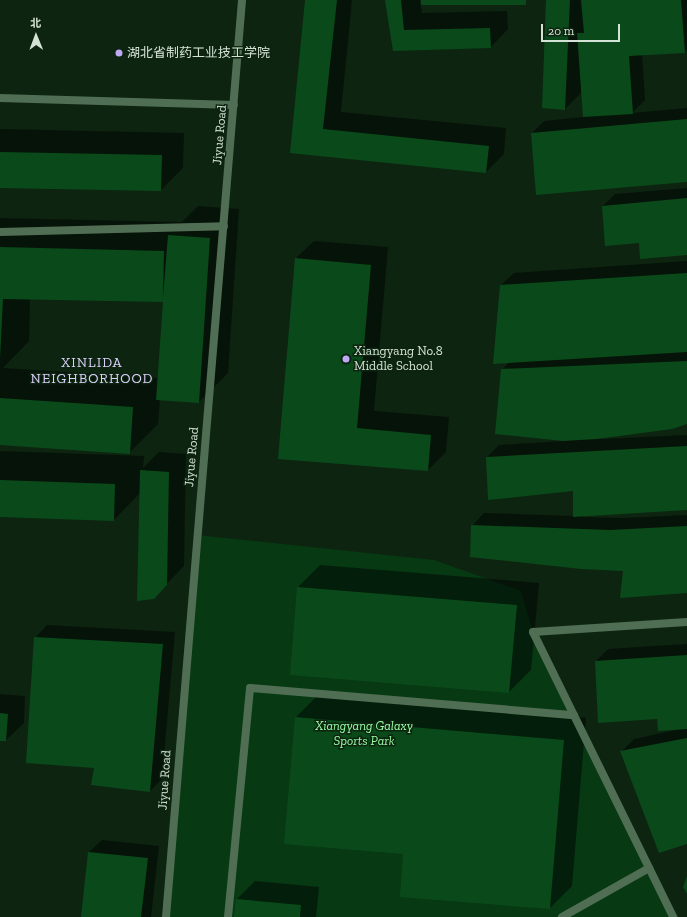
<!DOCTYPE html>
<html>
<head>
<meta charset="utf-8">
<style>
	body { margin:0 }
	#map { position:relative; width:687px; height:917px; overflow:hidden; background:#0d2410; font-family:"Zilla Slab","Noto Sans SC",serif }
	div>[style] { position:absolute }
	.green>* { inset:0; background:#073913 }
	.shadow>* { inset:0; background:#0007 }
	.building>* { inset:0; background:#0a4a1a }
	.service>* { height:8px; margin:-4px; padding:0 4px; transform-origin:4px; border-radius:4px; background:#506e53 }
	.minor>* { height:8px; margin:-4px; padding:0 4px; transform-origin:4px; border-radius:4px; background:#506e53 }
	.dots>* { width:11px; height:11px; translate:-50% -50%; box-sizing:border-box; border:2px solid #0d2410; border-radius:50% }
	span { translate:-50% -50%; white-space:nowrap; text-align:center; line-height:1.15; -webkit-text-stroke:3px #0d2410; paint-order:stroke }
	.poi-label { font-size:13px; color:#d3e2d4 }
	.left { translate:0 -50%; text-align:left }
	.street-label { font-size:13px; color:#d3e2d4 }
	.park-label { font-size:13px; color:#98fda4; font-style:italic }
	.neighbourhood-label { font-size:14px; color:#ded3fe; letter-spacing:1px }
	.north { position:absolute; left:16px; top:16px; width:40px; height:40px; -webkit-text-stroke:3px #0d2410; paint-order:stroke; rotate:359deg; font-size:11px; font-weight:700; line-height:16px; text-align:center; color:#d3e2d4 }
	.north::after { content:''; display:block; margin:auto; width:14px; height:18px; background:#d3e2d4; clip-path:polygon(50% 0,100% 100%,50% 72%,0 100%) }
	.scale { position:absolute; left:541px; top:24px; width:79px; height:18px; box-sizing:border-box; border:2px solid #d3e2d4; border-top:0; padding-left:5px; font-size:12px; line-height:14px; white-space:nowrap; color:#d3e2d4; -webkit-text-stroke:3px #0d2410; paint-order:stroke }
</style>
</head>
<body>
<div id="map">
	<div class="green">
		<i style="clip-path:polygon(197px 535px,434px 560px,521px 591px,533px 632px,671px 917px,166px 917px)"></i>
	</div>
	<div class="shadow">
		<i style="clip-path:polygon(306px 0,352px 0,341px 112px,506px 128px,504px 154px,486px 172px,291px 152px)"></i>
		<i style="clip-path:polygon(386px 0,420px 0,422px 13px,507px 11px,508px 29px,491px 47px,394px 50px)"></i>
		<i style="clip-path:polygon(547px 0,687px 0,687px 49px,685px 52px,642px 54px,645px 100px,632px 113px,687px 108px,687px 181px,532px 133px,544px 121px,584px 117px,582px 92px,565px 109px,543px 107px)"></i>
		<i style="clip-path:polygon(0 129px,184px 133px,183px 168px,161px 190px,0 187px)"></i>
		<i style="clip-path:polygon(687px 188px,687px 254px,639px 242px,603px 206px,615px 194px)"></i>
		<i style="clip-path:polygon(evenodd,198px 206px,239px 209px,228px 373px,199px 402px,160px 399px,158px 424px,129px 453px,0 444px,0 218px,182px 222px,198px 206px,30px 298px,164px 301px,159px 378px,3px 368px,29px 341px,30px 298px)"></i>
		<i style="clip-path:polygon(314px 241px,388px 247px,374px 411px,449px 417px,446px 452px,428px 470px,279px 458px,296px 258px)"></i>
		<i style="clip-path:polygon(687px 261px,687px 423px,602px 438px,602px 439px,687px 435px,687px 509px,583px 515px,583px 517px,623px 518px,687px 515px,687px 592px,624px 570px,472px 526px,484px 513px,574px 516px,574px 490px,487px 457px,499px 445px,562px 441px,502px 370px,509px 362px,501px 285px,514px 273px)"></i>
		<i style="clip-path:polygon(0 451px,144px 456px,143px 468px,159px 452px,186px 454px,184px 566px,153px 598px,140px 493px,114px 520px,0 516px)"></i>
		<i style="clip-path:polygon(320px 565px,539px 583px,531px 670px,509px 692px,291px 674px,298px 587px)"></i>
		<i style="clip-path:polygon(47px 625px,175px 632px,162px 779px,150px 791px,95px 768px,35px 638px)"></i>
		<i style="clip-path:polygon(687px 644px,687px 843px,621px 752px,634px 739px,680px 729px,658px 718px,596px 661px,608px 649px)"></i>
		<i style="clip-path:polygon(0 694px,25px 696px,24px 723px,6px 740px,0 740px)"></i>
		<i style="clip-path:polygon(318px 695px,586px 718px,572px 886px,550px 908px,404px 853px,296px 717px)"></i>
		<i style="clip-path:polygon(102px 840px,159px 846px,151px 917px,82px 917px,89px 852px)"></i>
		<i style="clip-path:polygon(255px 881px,319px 887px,316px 917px,235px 917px,237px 899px)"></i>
	</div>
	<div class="building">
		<i style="clip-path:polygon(305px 0,337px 0,323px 129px,489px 146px,486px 173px,290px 153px)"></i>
		<i style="clip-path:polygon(385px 0,401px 0,404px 30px,490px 28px,491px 48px,393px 51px)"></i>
		<i style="clip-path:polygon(421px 0,526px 0,526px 5px,421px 5px)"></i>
		<i style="clip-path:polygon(546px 0,570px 0,565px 110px,542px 108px)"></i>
		<i style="clip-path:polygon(581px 0,681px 0,685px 53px,629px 56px,633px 114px,583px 117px,577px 33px,584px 33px)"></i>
		<i style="clip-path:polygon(687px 119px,687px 182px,536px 195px,531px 133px)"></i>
		<i style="clip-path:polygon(0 152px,162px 155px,161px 191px,0 188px)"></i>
		<i style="clip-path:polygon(687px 198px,687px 255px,640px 259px,639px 243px,605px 246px,602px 206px)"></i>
		<i style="clip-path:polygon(168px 235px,210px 238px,199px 403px,156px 400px,163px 302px,3px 299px,0 359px,0 247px,164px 251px,163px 298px)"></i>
		<i style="clip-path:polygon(295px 258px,371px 265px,357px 428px,431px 435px,428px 471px,278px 459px)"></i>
		<i style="clip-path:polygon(687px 273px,687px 352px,493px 364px,500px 285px)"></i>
		<i style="clip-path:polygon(687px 361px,687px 424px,672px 429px,597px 439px,563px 441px,495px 434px,501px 369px)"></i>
		<i style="clip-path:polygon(0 398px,133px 407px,130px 454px,0 445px)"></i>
		<i style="clip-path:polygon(687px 446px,687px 510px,573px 517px,573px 491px,488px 500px,486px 457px)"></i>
		<i style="clip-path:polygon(140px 470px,169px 472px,167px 585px,154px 599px,137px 601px)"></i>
		<i style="clip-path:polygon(0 480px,115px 484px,114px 521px,0 517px)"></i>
		<i style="clip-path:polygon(471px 525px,610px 530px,687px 526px,687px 593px,620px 598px,623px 571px,581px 569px,470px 557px)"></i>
		<i style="clip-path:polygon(297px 587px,517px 605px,509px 693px,290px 675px)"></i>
		<i style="clip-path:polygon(34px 637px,163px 644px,150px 792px,91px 785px,94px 768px,26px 763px)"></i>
		<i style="clip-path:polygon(687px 655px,687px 729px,658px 731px,657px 719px,598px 723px,595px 661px)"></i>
		<i style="clip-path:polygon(0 713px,8px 714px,6px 741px,0 741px)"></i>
		<i style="clip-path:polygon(295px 717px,564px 740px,550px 909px,400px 897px,403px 854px,284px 844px)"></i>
		<i style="clip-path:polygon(687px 738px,687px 844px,659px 853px,620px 751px)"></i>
		<i style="clip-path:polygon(88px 852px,148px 858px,141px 917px,81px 917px)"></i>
		<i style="clip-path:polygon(687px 876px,687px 894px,683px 887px)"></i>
		<i style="clip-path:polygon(236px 899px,301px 905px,300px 917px,234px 917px)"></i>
	</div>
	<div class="service">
		<i style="left:0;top:98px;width:234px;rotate:1.7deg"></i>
		<i style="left:0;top:232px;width:224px;rotate:-1.5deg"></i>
		<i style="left:533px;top:632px;width:318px;rotate:63.8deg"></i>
		<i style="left:228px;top:917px;width:230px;rotate:-84.5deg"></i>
		<i style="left:250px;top:688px;width:325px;rotate:4.8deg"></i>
		<i style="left:562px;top:917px;width:100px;rotate:-29.4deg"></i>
	</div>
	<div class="minor">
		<i style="left:533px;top:632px;width:154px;rotate:-3.7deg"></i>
		<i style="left:166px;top:917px;width:920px;rotate:-85.26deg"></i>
	</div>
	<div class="dots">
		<i style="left:119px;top:53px;background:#bea9f4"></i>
		<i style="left:346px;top:359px;background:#bea9f4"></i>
	</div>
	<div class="poi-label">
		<span class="left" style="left:127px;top:53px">湖北省制药工业技工学院</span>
		<span class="left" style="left:354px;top:359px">Xiangyang No.8<br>Middle School</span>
	</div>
	<div class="street-label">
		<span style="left:220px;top:135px;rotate:-85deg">Jiyue Road</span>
		<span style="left:192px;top:457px;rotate:-85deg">Jiyue Road</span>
		<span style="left:165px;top:780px;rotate:-86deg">Jiyue Road</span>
	</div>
	<div class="park-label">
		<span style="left:364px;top:734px">Xiangyang Galaxy<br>Sports Park</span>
	</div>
	<div class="neighbourhood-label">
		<span style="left:92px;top:371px">XINLIDA<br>NEIGHBORHOOD</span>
	</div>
	<div class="north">北</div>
	<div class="scale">20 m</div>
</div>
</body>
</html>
